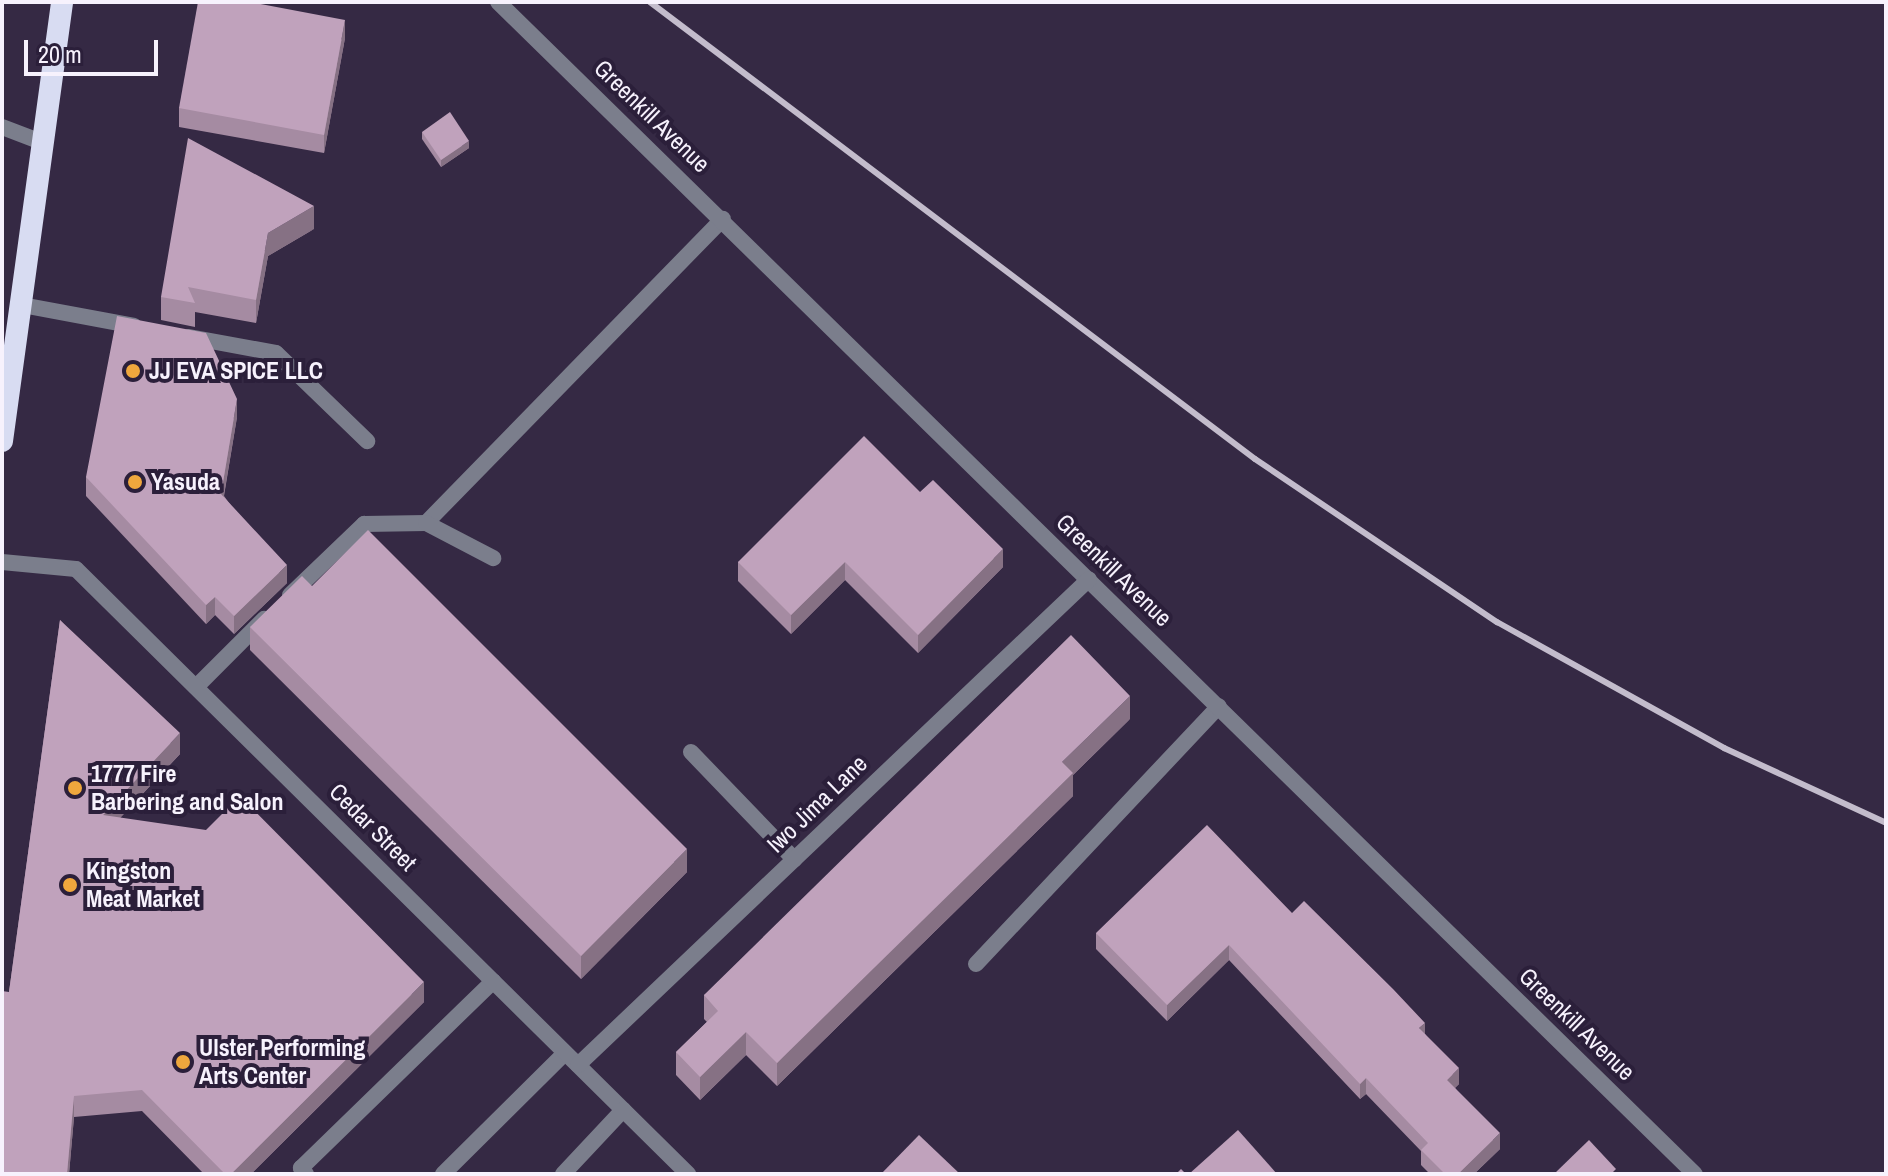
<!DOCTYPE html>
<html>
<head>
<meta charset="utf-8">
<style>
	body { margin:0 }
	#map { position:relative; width:1888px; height:1176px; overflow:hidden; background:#352944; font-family:"Archivo Narrow",sans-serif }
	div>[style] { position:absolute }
	.service>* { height:16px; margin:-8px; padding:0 8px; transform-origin:8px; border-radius:8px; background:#7b7e8c }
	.minor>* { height:16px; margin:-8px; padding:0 8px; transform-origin:8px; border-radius:8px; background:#7b7e8c }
	.trunk>* { height:22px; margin:-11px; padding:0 11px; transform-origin:11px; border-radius:11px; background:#d8dcf2 }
	.rail>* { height:6px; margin:-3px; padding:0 3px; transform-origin:3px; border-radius:3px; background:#c3bccc }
	.wall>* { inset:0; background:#a58ba2 }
	.shaded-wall>* { inset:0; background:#867184 }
	.building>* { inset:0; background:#c0a2bc }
	.dots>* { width:22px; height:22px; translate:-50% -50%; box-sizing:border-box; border:4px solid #2b1f3a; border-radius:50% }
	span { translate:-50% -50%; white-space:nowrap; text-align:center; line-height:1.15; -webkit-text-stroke:8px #2b1f3a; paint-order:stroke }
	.street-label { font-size:24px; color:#f7f2fd }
	.poi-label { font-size:24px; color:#f7f2fd; font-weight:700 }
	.left { translate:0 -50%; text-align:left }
	.frame { position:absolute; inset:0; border:4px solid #f7f2fd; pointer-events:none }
	.scale { position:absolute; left:24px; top:40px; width:134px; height:36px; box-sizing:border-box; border:4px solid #f7f2fd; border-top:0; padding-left:10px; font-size:24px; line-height:28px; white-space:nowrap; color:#f7f2fd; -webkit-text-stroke:6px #2b1f3a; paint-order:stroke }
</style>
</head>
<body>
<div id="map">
	<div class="service">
		<i style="left:22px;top:305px;width:114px;rotate:10.6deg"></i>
		<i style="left:189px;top:337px;width:88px;rotate:10.4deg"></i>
		<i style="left:276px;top:353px;width:127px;rotate:44deg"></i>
		<i style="left:426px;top:523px;width:425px;rotate:-45.7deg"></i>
		<i style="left:290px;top:595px;width:103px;rotate:-43.8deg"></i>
		<i style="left:364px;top:524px;width:62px;rotate:-0.9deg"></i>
		<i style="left:426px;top:523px;width:76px;rotate:27.6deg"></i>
		<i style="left:197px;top:686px;width:95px;rotate:-45deg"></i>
		<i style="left:691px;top:752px;width:149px;rotate:46.1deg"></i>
		<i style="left:976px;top:964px;width:354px;rotate:-46.7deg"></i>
		<i style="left:306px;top:1174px;width:8px;rotate:-130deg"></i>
		<i style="left:301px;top:1168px;width:268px;rotate:-44.2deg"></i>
		<i style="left:443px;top:1174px;width:172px;rotate:-44.8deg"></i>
	</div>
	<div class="minor">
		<i style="left:498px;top:2px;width:1675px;rotate:44.4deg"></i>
		<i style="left:2px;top:127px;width:45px;rotate:20.9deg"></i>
		<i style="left:2px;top:562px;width:74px;rotate:5.4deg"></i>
		<i style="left:76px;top:569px;width:861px;rotate:44.67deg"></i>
		<i style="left:578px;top:1065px;width:705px;rotate:-43.56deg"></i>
		<i style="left:563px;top:1174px;width:88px;rotate:-46.8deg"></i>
	</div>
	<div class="trunk">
		<i style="left:2px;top:441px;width:443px;rotate:-82.2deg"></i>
	</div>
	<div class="rail">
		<i style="left:650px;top:2px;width:758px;rotate:37.07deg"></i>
		<i style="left:1255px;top:459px;width:292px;rotate:34deg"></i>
		<i style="left:1497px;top:622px;width:260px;rotate:29deg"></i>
		<i style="left:1724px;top:748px;width:179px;rotate:24.8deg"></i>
	</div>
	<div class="wall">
		<i style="clip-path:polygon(345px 38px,324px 153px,179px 127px,179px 108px)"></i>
		<i style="clip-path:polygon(422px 132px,469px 148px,441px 167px,422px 139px)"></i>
		<i style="clip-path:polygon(314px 229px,268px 256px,256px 323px,195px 312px,195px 327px,161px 320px,161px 297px)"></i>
		<i style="clip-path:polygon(237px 417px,224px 496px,287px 583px,234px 634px,215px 615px,206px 624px,86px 496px,86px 477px)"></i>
		<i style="clip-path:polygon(920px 492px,1003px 567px,918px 653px,845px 580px,791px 634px,738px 581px,738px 562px)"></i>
		<i style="clip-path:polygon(312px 586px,687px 872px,581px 979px,250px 650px,250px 627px)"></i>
		<i style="clip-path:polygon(60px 620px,180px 754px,120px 818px,424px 1002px,251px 1174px,204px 1174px,142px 1111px,74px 1117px,69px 1174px,2px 1174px,9px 992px)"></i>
		<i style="clip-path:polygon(1130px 719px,1073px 775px,1073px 796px,777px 1086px,746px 1055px,700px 1100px,676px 1075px,676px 1052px,707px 1022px,704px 1019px,704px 995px)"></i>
		<i style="clip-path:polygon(1292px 913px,1425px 1034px,1459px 1084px,1455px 1088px,1500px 1149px,1474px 1174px,1430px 1174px,1421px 1165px,1421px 1151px,1366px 1094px,1360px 1099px,1229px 960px,1167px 1021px,1096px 949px,1096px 933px)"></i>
	</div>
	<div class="shaded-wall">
		<i style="clip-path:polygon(345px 20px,345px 38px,324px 153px,324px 135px)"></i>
		<i style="clip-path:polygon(469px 141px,469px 148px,441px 167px,441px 160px)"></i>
		<i style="clip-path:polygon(314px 206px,314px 229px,268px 256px,256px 323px,256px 300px,268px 233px)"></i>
		<i style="clip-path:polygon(237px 399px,237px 417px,221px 512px,221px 494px)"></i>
		<i style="clip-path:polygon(1003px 549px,1003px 567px,918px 653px,918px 635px)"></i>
		<i style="clip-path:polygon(845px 562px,845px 580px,791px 634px,791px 615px)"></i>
		<i style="clip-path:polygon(287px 565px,287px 583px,234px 634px,234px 616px)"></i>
		<i style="clip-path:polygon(215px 597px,215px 615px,206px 624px,206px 605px)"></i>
		<i style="clip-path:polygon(1130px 696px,1130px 719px,1073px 775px,1073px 796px,777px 1086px,777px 1063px,1062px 762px)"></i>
		<i style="clip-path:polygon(180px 733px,180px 754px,103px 836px,103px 815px)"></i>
		<i style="clip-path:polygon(687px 849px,687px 872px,581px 979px,581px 956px)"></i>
		<i style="clip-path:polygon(1229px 945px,1229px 960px,1167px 1021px,1167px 1005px)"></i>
		<i style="clip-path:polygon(424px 982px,424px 1002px,251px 1174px,231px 1174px)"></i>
		<i style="clip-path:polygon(1425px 1023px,1425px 1038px,1419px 1028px)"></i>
		<i style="clip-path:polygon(746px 1032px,746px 1055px,700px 1100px,700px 1077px)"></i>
		<i style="clip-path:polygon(1459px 1068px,1459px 1084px,1447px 1095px,1447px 1080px)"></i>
		<i style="clip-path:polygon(1366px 1078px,1366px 1094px,1360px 1099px,1360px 1084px)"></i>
		<i style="clip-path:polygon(74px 1096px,74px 1117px,69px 1174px,67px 1174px)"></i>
		<i style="clip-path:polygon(1500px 1133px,1500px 1149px,1474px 1174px,1458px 1174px)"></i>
	</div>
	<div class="building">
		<i style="clip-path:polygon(198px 2px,250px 2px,345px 20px,324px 135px,179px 108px)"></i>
		<i style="clip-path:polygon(450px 112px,469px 141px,441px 160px,422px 132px)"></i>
		<i style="clip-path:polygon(188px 138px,314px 206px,268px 233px,256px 300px,188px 287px,195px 303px,161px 297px)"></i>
		<i style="clip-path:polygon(117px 316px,206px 333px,237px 399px,221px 494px,287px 565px,234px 616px,215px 597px,206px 605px,86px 477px)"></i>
		<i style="clip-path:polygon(864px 436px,920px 492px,933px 480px,1003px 549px,918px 635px,845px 562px,791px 615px,738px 562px)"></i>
		<i style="clip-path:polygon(368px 530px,687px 849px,581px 956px,250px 627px,302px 576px,312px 586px)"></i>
		<i style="clip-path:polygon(60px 620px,180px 733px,103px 815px,206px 830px,240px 796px,424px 982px,231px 1174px,225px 1174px,142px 1090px,74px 1096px,67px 1173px,70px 1174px,2px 1174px,2px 991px,9px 992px)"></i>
		<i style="clip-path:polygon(1071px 635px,1130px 696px,1062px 762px,1073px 773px,777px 1063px,746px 1032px,700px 1077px,676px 1052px,718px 1011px,704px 995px)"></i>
		<i style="clip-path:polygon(1207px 825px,1292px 913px,1304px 901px,1393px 989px,1425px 1023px,1419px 1028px,1459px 1068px,1447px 1080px,1500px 1133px,1458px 1174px,1445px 1174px,1421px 1150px,1428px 1143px,1366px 1078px,1360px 1084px,1229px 945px,1167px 1005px,1096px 933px)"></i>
		<i style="clip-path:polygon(1238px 1130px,1277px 1174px,1189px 1174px)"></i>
		<i style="clip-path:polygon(919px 1135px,960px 1174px,881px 1174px)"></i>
		<i style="clip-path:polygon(1589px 1140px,1616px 1169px,1611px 1174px,1554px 1174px)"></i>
		<i style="clip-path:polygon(1181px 1169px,1186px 1174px,1176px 1174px)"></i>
	</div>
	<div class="dots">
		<i style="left:133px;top:371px;background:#efa73d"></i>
		<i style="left:135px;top:482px;background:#efa73d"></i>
		<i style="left:75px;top:788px;background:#efa73d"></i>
		<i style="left:70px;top:885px;background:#efa73d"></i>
		<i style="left:183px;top:1062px;background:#efa73d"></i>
	</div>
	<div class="street-label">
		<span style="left:652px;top:116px;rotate:44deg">Greenkill Avenue</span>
		<span style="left:1114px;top:570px;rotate:44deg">Greenkill Avenue</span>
		<span style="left:817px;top:804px;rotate:-44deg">Iwo Jima Lane</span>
		<span style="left:373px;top:827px;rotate:45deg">Cedar Street</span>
		<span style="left:1577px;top:1024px;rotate:44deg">Greenkill Avenue</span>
	</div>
	<div class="poi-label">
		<span class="left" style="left:149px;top:371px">JJ EVA SPICE LLC</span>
		<span class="left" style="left:151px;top:482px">Yasuda</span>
		<span class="left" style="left:91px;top:788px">1777 Fire<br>Barbering and Salon</span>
		<span class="left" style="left:86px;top:885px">Kingston<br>Meat Market</span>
		<span class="left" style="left:199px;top:1062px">Ulster Performing<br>Arts Center</span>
	</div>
	<div class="frame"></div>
	<div class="scale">20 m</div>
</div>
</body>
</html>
